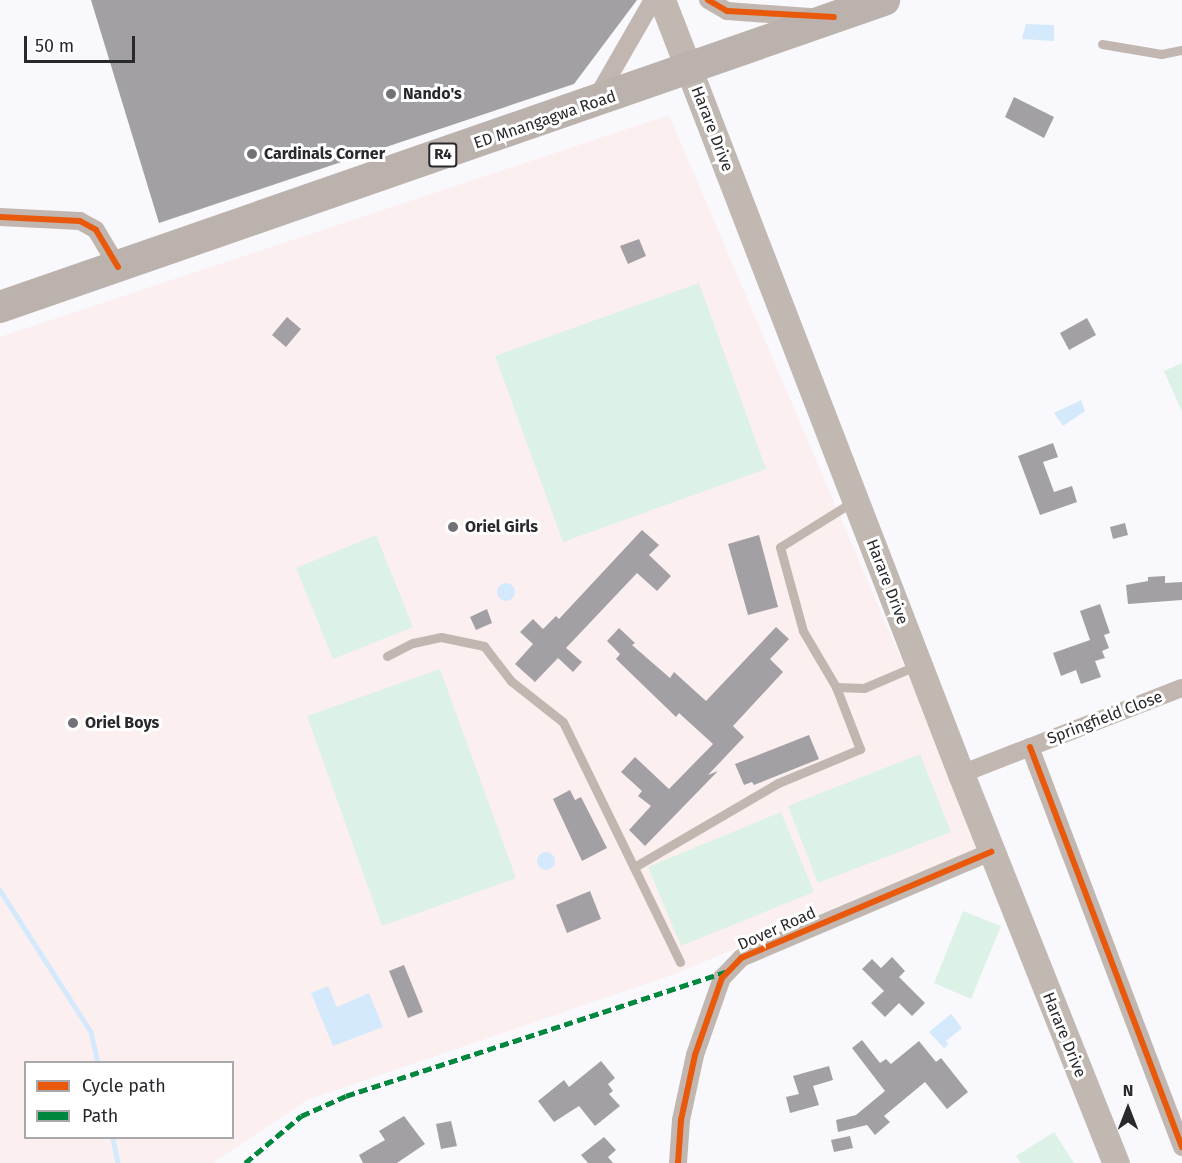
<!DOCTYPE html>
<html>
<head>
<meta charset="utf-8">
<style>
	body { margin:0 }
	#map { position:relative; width:1182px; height:1163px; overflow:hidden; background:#f8f8fd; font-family:"Fira Sans",sans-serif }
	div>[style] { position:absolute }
	.education>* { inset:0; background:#fbefef }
	.green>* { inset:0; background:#ddf2e7 }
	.water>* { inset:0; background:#d5e9fc }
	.round { border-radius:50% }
	.stream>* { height:4.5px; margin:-2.25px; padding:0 2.25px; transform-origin:2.25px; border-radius:2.25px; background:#d5e9fc }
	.building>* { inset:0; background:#a2a0a4 }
	.lane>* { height:9px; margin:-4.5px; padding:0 4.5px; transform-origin:4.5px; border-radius:4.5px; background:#c1b7b0 }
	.street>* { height:18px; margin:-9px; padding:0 9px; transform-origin:9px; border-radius:9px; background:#c1b7b0 }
	.primary>* { height:27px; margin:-13.5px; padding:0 13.5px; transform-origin:13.5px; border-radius:13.5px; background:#c1b8b2 }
	.highway>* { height:32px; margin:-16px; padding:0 16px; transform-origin:16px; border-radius:16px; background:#bcb2ad }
	.quiet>* { height:4.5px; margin-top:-2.25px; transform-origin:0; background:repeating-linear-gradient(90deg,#00873e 0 9px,transparent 0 13.5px) }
	.cycleway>* { height:6px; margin:-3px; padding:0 3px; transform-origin:3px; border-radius:3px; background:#e8590c }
	.dots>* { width:16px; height:16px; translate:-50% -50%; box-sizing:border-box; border:3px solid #fff; border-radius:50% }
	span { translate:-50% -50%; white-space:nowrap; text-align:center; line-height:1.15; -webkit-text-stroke:6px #fff; paint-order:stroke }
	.shield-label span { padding:2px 4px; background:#fff; border:2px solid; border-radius:4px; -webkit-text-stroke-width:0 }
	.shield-label { font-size:15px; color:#28282d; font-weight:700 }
	.poi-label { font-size:16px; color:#28282d; font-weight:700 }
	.left { translate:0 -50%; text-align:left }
	.street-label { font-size:16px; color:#28282d }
	.legend { position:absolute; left:24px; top:1061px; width:210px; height:78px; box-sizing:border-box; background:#fff; border:2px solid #a9a9ab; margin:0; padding:8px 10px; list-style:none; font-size:18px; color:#28282d }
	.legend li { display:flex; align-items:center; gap:12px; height:30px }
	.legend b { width:30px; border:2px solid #a9a9ab }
	.north { position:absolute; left:1098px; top:1079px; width:60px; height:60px; -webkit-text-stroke:4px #fff; paint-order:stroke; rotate:0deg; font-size:16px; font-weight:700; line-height:24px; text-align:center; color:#28282d }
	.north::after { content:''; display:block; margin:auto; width:21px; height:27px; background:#28282d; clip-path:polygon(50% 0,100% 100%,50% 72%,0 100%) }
	.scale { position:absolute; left:24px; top:36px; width:111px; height:27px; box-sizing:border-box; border:3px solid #28282d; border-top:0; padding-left:8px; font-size:18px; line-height:21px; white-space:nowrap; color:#28282d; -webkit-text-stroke:4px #fff; paint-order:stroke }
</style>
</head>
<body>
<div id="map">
	<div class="education">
		<i style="clip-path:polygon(evenodd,669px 115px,981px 847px,672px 975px,307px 1100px,213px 1163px,0 1163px,0 337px,669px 115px,26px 1062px,232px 1062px,232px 1138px,26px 1138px,26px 1062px)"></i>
	</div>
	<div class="green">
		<i style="clip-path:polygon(699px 283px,766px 469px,563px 542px,495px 356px)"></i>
		<i style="clip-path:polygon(1182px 363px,1182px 412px,1164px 371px)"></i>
		<i style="clip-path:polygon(376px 535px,413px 627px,333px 659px,296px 568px)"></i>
		<i style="clip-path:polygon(440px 669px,516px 878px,382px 926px,307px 716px)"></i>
		<i style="clip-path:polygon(920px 754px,951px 832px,818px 883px,788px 806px)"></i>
		<i style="clip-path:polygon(781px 812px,814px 892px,681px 946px,648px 867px)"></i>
		<i style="clip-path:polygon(963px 911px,1001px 926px,971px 999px,934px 983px)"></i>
		<i style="clip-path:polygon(1054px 1132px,1074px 1163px,1021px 1163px,1016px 1156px)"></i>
	</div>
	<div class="water">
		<i style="clip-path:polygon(1026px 24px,1054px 25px,1054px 41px,1022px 39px)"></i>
		<i style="clip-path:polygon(1081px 400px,1085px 411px,1063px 426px,1054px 413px)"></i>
		<i class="round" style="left:497px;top:583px;width:18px;height:18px"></i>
		<i class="round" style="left:537px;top:852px;width:18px;height:18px"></i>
		<i style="clip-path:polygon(328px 986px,337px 1007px,369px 993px,383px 1027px,333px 1046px,311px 993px)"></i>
		<i style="clip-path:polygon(951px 1014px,962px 1028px,946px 1041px,949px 1044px,944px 1048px,929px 1032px)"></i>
	</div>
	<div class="stream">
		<i style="left:0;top:890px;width:169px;rotate:57.3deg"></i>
		<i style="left:91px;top:1032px;width:31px;rotate:77deg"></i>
		<i style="left:113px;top:1138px;width:25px;rotate:79deg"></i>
	</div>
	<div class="building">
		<i style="clip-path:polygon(91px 0,637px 0,574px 84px,159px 223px)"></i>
		<i style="clip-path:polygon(1014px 97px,1054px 117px,1044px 138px,1005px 117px)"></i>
		<i style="clip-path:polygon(639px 239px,646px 256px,628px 264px,620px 246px)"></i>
		<i style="clip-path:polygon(287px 317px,301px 329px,286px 347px,272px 335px)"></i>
		<i style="clip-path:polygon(1087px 318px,1096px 335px,1069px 350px,1060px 333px)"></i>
		<i style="clip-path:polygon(1053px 443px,1058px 457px,1043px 462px,1054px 492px,1072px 486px,1077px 502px,1040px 515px,1018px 456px)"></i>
		<i style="clip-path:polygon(1125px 523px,1128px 535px,1113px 539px,1110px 527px)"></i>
		<i style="clip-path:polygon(642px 530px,659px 545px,649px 555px,671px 576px,657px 591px,637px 573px,566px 648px,582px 662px,573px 672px,558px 658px,535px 682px,515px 664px,533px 644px,520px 632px,533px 619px,543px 629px,556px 616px,559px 619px)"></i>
		<i style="clip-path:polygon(759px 535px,778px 607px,748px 615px,728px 544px)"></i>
		<i style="clip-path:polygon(1165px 576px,1165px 583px,1182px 582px,1182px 600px,1128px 604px,1126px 585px,1148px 581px,1148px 577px)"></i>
		<i style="clip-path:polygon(1100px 604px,1110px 633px,1104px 635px,1109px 648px,1102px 651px,1105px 658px,1095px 661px,1101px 677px,1081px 684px,1076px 670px,1061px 676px,1053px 653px,1090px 640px,1080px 611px)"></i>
		<i style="clip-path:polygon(487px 609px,492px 623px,476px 630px,470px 617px)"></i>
		<i style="clip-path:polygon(776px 627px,789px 639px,770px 659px,783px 672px,733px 726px,744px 737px,708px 775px,718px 771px,645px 846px,629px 830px,651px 806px,638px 796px,642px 791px,621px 772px,635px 757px,669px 789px,713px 744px,679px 713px,676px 717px,616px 659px,620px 654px,607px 641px,619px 628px,635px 643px,632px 645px,670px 678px,674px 672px,706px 701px)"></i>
		<i style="clip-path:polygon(809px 735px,819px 759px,754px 785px,752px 782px,744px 785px,735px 764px)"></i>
		<i style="clip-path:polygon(570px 790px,575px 800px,581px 797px,607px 848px,582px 861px,553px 799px)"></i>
		<i style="clip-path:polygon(590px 891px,601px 919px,567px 933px,556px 905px)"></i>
		<i style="clip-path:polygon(892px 957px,905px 971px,899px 977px,925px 1003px,912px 1016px,899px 1003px,885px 1017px,871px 1003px,884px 991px,862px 969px,872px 959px,881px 968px)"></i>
		<i style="clip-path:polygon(404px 965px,423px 1012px,408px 1018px,389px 971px)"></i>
		<i style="clip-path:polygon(862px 1040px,880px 1063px,886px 1059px,891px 1064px,919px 1041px,936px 1062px,941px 1058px,968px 1092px,947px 1109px,925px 1082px,884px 1116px,890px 1122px,875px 1135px,867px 1125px,838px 1132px,836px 1120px,856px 1115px,885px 1091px,852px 1048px)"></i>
		<i style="clip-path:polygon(601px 1061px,615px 1078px,608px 1084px,613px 1091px,609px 1094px,620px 1106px,595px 1126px,579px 1106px,554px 1122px,538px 1101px,564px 1080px,569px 1087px)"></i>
		<i style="clip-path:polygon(829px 1066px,833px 1080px,813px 1086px,819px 1105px,790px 1113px,786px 1097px,799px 1094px,793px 1076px)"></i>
		<i style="clip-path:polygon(404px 1116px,425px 1144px,397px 1163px,363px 1163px,359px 1155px,385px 1140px,379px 1131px)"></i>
		<i style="clip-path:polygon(451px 1121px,457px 1146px,441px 1149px,436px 1124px)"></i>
		<i style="clip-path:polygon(850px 1136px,853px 1148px,834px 1152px,831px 1140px)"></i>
		<i style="clip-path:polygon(604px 1137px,616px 1150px,608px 1157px,613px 1163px,588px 1163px,581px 1155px)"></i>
	</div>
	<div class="lane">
		<i style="left:1102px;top:44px;width:60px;rotate:9.6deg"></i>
		<i style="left:1161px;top:54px;width:21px;rotate:-11deg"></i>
		<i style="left:854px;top:501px;width:87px;rotate:148.1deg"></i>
		<i style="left:780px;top:547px;width:87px;rotate:74.7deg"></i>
		<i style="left:803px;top:631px;width:65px;rotate:59.5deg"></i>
		<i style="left:836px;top:687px;width:28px;rotate:2deg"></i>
		<i style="left:864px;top:688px;width:46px;rotate:-23.2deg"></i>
		<i style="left:387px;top:656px;width:29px;rotate:-27deg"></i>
		<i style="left:413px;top:643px;width:29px;rotate:-12deg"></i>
		<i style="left:441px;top:637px;width:44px;rotate:11.8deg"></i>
		<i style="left:484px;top:646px;width:44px;rotate:52.4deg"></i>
		<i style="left:511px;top:681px;width:66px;rotate:38.3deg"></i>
		<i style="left:563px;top:722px;width:267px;rotate:64deg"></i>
		<i style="left:636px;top:866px;width:164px;rotate:-30.3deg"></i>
		<i style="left:778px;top:783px;width:89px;rotate:-22.5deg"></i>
		<i style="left:860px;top:749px;width:66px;rotate:-111.2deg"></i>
	</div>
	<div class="street">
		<i style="left:708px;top:0;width:22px;rotate:30deg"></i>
		<i style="left:727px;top:11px;width:83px;rotate:4.1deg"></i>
		<i style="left:596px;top:99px;width:114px;rotate:-60.1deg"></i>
		<i style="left:0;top:217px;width:80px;rotate:2.9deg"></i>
		<i style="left:80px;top:221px;width:18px;rotate:29deg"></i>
		<i style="left:96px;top:230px;width:43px;rotate:59.3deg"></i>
		<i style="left:1030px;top:747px;width:428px;rotate:69.2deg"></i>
		<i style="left:961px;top:774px;width:237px;rotate:-21.3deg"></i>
		<i style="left:678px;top:1163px;width:43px;rotate:-86deg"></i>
		<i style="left:681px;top:1120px;width:66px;rotate:-77.8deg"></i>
		<i style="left:695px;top:1055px;width:82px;rotate:-70.7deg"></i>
		<i style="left:722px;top:978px;width:28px;rotate:-46deg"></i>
		<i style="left:741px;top:958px;width:272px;rotate:-23deg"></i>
	</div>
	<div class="primary">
		<i style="left:662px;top:0;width:830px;rotate:68.88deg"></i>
		<i style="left:961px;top:774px;width:419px;rotate:68.3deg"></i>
	</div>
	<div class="highway">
		<i style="left:0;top:307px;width:936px;rotate:-19.15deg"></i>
	</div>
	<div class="quiet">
		<i style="left:245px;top:1163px;width:73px;rotate:-40deg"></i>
		<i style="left:301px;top:1116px;width:49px;rotate:-24deg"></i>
		<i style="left:346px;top:1096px;width:400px;rotate:-18.1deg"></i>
	</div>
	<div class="cycleway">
		<i style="left:708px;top:0;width:22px;rotate:30deg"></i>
		<i style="left:727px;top:11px;width:107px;rotate:3.2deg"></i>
		<i style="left:0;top:217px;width:80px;rotate:2.9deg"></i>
		<i style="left:80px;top:221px;width:18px;rotate:29deg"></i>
		<i style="left:96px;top:230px;width:43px;rotate:59.3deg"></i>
		<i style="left:1030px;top:747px;width:428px;rotate:69.2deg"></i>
		<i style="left:678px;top:1163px;width:43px;rotate:-86deg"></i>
		<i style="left:681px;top:1120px;width:66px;rotate:-77.8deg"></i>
		<i style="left:695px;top:1055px;width:82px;rotate:-70.7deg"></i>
		<i style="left:722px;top:978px;width:28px;rotate:-46deg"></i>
		<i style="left:741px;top:958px;width:272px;rotate:-23deg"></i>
	</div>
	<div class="dots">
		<i style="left:391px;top:94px;background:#717176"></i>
		<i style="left:252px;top:154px;background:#717176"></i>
		<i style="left:453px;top:527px;background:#717176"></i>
		<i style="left:73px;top:723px;background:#717176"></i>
	</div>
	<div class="shield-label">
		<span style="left:443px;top:155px">R4</span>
	</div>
	<div class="poi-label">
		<span class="left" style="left:403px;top:94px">Nando's</span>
		<span class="left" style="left:264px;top:154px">Cardinals Corner</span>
		<span class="left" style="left:465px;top:527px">Oriel Girls</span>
		<span class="left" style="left:85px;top:723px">Oriel Boys</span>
	</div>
	<div class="street-label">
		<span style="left:545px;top:120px;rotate:-19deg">ED Mnangagwa Road</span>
		<span style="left:712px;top:129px;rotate:69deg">Harare Drive</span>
		<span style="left:887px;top:582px;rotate:69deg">Harare Drive</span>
		<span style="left:1105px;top:718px;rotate:-21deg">Springfield Close</span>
		<span style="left:777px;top:929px;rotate:-24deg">Dover Road</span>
		<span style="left:1064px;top:1035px;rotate:68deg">Harare Drive</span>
	</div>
	<ul class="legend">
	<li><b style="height:8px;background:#e8590c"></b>Cycle path</li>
	<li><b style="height:8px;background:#00873e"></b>Path</li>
	</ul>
	<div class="north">N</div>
	<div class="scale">50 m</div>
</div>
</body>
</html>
